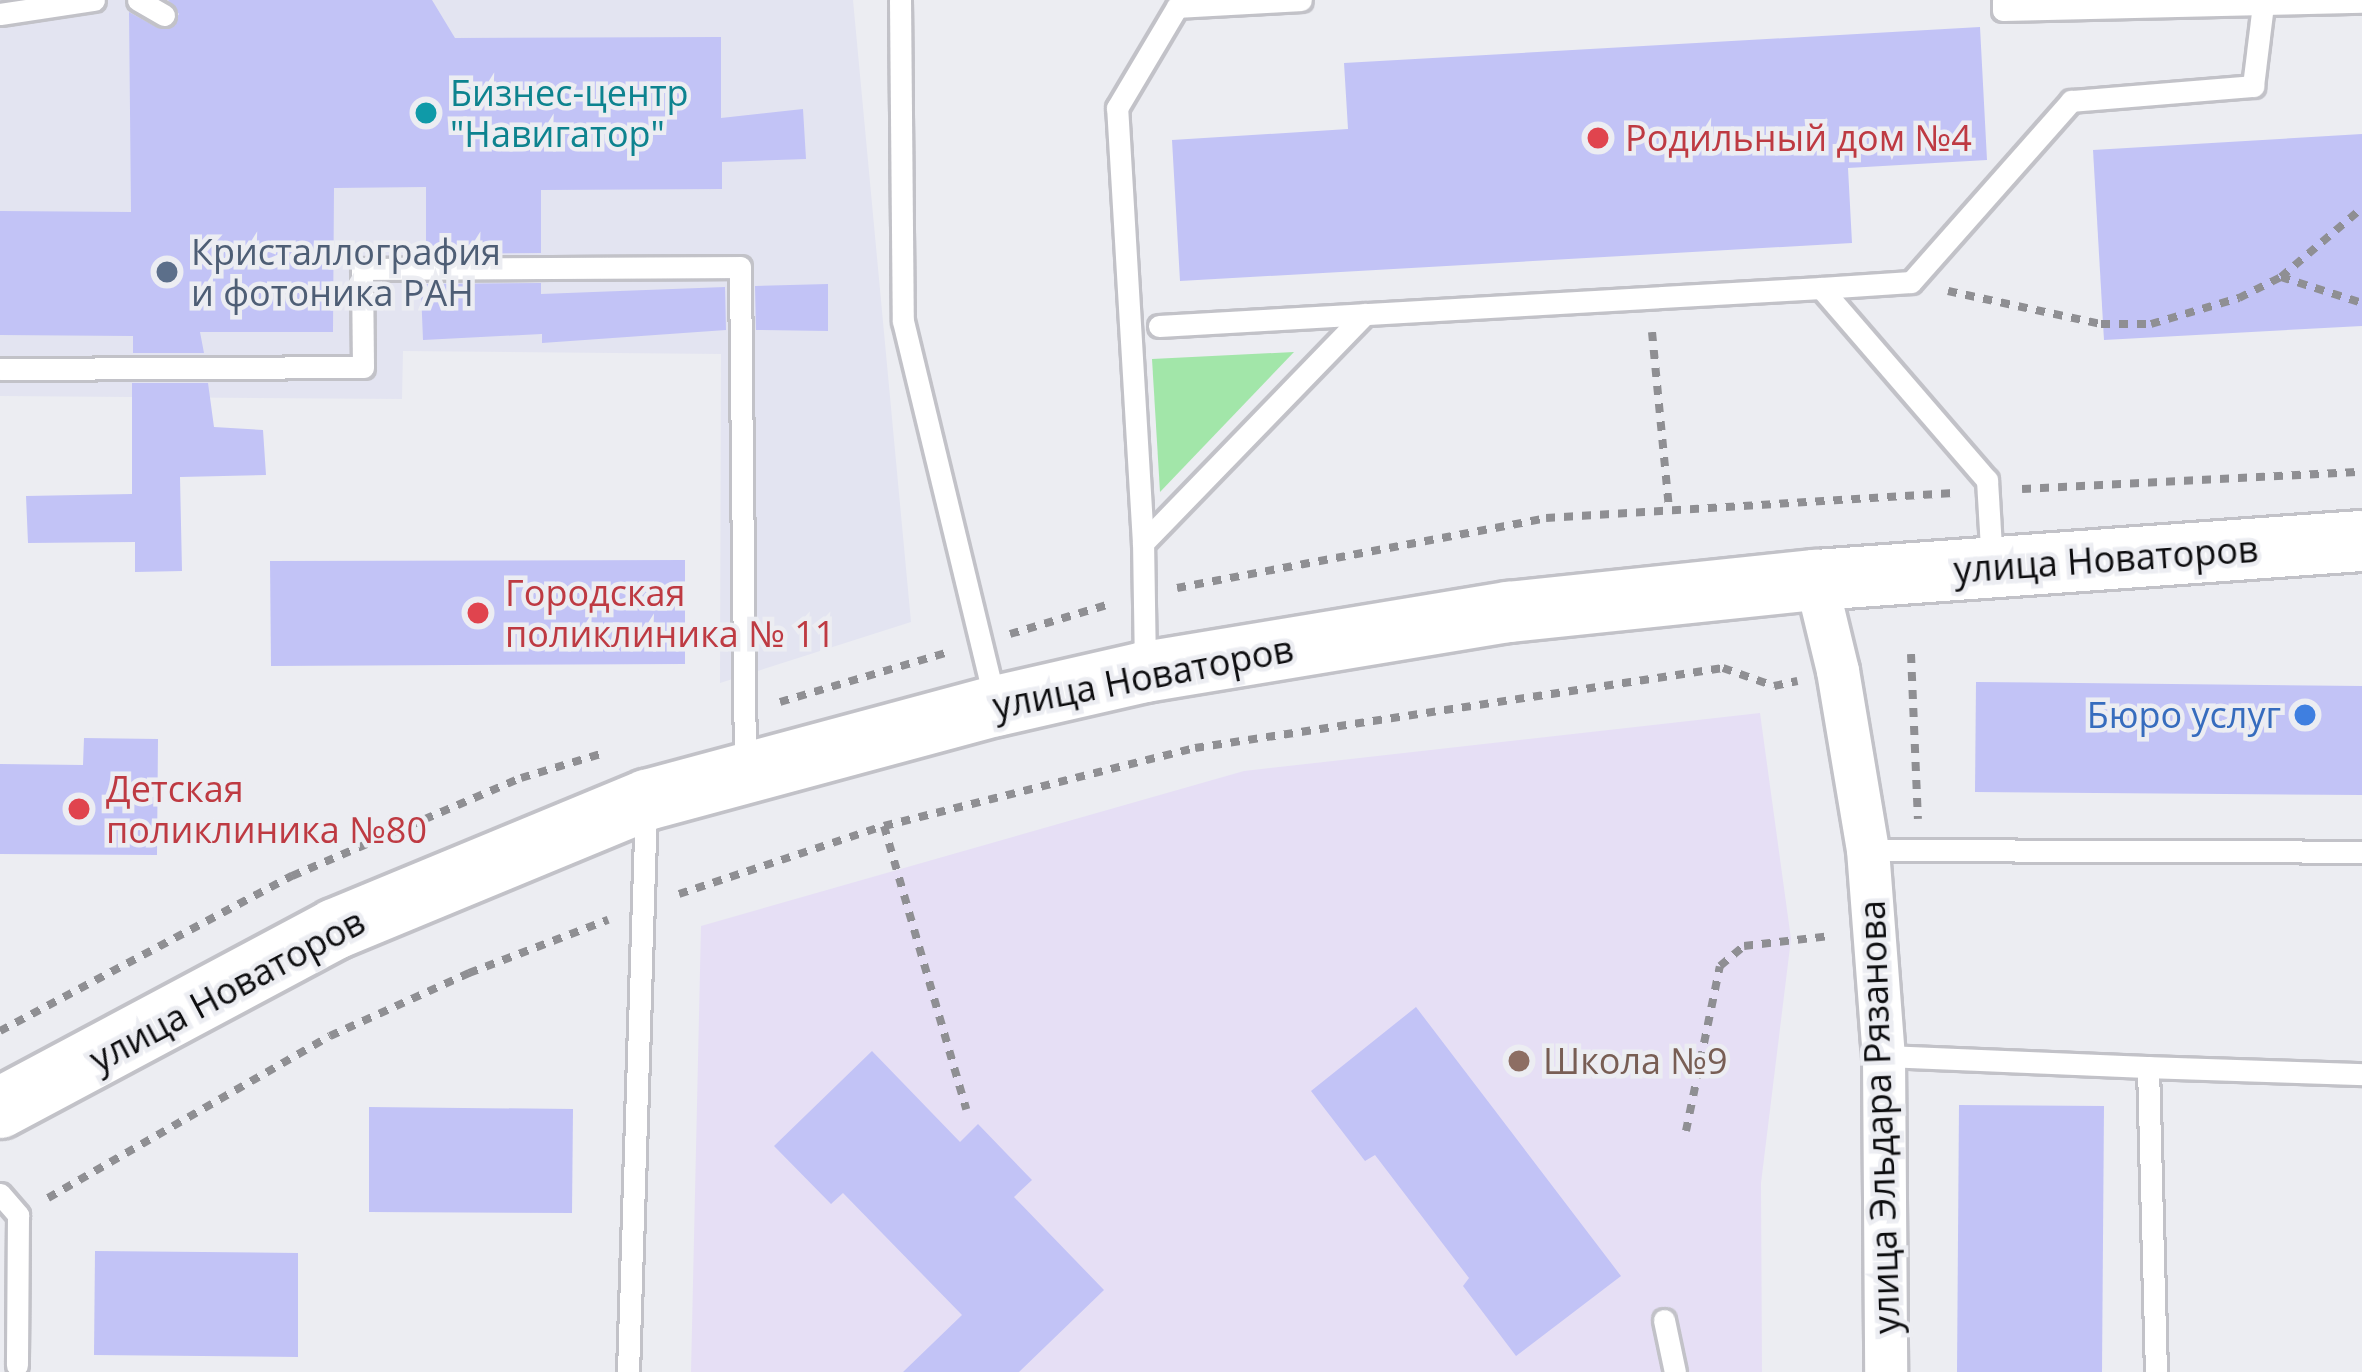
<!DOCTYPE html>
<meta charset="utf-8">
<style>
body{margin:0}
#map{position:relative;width:2362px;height:1372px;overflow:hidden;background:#ecedf2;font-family:"Open Sans",sans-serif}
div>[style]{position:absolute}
.built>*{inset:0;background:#e3e4f1}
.education>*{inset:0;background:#e6dff5}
.green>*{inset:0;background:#a2e6a9}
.building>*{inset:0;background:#c2c3f6}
.path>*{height:8px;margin-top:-4px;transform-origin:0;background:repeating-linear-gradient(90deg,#8f8f93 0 9px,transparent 0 18px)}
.roads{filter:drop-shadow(3px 0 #c2c2c8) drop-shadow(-3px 0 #c2c2c8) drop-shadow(0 3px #c2c2c8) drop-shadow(0 -3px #c2c2c8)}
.lane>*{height:21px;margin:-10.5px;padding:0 10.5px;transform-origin:10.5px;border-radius:10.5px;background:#fff}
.street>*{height:42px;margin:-21px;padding:0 21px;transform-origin:21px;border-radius:21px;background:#fff}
.secondary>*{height:60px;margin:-30px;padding:0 30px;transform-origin:30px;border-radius:30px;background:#fff}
.dots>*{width:33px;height:33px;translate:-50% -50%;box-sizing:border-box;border:6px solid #ecedf2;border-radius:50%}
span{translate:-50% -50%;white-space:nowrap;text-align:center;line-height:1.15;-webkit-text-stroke:9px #ecedf2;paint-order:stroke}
.culture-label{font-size:36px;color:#0d838f}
.left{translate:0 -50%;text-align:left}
.health-label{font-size:36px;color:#be3a42}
.service-label{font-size:36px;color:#4e5e75}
.street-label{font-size:36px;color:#0d0d0f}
.shop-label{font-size:36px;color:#366cbe}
.right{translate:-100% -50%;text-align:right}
.education-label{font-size:36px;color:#785e54}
</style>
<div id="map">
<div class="built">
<i style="clip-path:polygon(0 0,853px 0,911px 622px,720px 683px,721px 354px,403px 351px,402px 399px,0 396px)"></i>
</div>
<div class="education">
<i style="clip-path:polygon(1760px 713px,1791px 939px,1761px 1183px,1762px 1372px,691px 1372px,701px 926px,1244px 771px)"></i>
</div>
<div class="green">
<i style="clip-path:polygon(1294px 352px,1160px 492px,1152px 359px)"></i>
</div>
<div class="building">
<i style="clip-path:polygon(168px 0,432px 0,455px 38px,721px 37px,721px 118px,803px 109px,806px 159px,722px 162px,722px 189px,541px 190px,541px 253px,426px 254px,426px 187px,334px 188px,333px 332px,200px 332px,204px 353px,133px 353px,133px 336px,0 335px,0 211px,131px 212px,129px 12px,158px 28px,170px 28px,179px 14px)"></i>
<i style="clip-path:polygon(1980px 27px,1987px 160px,1848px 168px,1852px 243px,1180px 281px,1172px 140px,1348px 129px,1344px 63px)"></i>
<i style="clip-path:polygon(2362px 134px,2362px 326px,2104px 340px,2093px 150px)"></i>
<i style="clip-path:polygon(541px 283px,541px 294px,725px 287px,726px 330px,542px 343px,542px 334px,423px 340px,421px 291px,426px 284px)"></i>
<i style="clip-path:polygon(828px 284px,828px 331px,756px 330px,755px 286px)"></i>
<i style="clip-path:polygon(132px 383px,208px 383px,214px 427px,263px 430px,266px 475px,180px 477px,182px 571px,135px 572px,135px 542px,28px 543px,26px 496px,132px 494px)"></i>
<i style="clip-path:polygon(685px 560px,685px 664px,271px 666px,270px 561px)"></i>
<i style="clip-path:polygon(1976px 682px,2362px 686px,2362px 795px,1975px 792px)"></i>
<i style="clip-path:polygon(84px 738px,158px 739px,157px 855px,0 854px,0 764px,83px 765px)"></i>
<i style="clip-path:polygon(1416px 1007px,1621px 1276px,1516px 1356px,1463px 1286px,1469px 1278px,1375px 1155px,1365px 1161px,1311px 1091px)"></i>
<i style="clip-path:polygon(872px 1051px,960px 1142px,978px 1124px,1032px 1180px,1014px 1197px,1104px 1290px,1019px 1372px,903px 1372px,962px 1315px,843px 1193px,831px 1204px,774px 1146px)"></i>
<i style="clip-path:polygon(1959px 1105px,2104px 1106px,2102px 1372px,1957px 1372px)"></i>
<i style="clip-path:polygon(369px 1107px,573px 1109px,572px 1213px,369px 1212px)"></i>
<i style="clip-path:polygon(95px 1251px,298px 1253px,298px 1357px,94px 1355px)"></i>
</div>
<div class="path">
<i style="left:2281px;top:277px;width:106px;rotate:-40.4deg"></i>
<i style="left:1948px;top:291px;width:157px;rotate:12.2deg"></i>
<i style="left:2101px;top:324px;width:50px"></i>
<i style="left:2151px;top:324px;width:92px;rotate:-16.5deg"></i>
<i style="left:2239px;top:298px;width:47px;rotate:-26.6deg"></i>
<i style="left:2281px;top:277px;width:85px;rotate:17.8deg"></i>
<i style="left:1652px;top:332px;width:178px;rotate:84.5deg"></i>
<i style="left:2022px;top:489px;width:340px;rotate:-2.9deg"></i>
<i style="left:1177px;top:588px;width:376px;rotate:-10.7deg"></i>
<i style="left:1546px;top:518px;width:408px;rotate:-3.5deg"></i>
<i style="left:1010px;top:634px;width:104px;rotate:-16.7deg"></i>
<i style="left:1911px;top:654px;width:165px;rotate:87.6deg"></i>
<i style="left:780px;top:702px;width:176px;rotate:-16.5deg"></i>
<i style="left:884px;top:826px;width:295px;rotate:73.8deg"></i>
<i style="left:679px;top:894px;width:216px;rotate:-18.4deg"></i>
<i style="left:884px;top:826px;width:321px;rotate:-14.1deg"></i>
<i style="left:1195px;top:748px;width:534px;rotate:-8.62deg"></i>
<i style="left:1723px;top:668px;width:54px;rotate:19.4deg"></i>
<i style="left:1774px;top:686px;width:24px;rotate:-12deg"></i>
<i style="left:0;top:1031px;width:331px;rotate:-28deg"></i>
<i style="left:292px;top:876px;width:249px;rotate:-23.2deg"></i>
<i style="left:521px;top:778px;width:87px;rotate:-16.8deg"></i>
<i style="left:1686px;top:1131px;width:168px;rotate:-78.4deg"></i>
<i style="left:1720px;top:966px;width:31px;rotate:-40deg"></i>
<i style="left:1744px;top:946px;width:88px;rotate:-6.6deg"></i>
<i style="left:48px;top:1198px;width:325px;rotate:-29.9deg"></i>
<i style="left:330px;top:1036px;width:153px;rotate:-24.4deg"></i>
<i style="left:469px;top:973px;width:149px;rotate:-20.9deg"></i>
</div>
<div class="roads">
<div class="lane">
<i style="left:138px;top:0;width:30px;rotate:30deg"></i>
<i style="left:900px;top:0;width:321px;rotate:89.5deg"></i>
<i style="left:903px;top:321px;width:395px;rotate:76.4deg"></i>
<i style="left:2003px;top:0;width:10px;rotate:90deg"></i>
<i style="left:2003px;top:10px;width:359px;rotate:-1.3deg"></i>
<i style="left:0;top:14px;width:95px;rotate:-8.5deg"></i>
<i style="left:1821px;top:288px;width:90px;rotate:-3.8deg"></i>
<i style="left:1911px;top:282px;width:242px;rotate:-48.5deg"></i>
<i style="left:2071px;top:101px;width:183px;rotate:-4.7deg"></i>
<i style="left:2253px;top:86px;width:82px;rotate:-83deg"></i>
<i style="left:1159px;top:326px;width:663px;rotate:-3.29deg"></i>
<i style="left:1821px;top:288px;width:254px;rotate:49.2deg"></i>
<i style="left:1987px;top:480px;width:85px;rotate:86.6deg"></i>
<i style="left:0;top:369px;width:363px;rotate:-0.3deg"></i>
<i style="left:363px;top:367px;width:98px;rotate:-90.6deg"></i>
<i style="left:362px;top:269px;width:378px;rotate:-0.3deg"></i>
<i style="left:740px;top:267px;width:505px;rotate:89.43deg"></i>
<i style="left:1143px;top:543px;width:436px;rotate:-93.4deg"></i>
<i style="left:1117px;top:108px;width:117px;rotate:-59.3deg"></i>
<i style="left:1177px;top:7px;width:124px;rotate:-3.2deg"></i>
<i style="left:1145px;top:667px;width:124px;rotate:-90.9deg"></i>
<i style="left:1143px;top:543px;width:319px;rotate:-45.9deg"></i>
<i style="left:1868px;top:850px;width:494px;rotate:0.2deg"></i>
<i style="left:1884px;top:1056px;width:264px;rotate:2.4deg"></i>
<i style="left:2148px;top:1067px;width:305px;rotate:88.5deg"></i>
<i style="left:2148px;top:1067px;width:214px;rotate:1.9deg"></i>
<i style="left:0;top:1194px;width:28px;rotate:49deg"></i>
<i style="left:18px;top:1215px;width:150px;rotate:90.4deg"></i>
<i style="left:1664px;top:1320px;width:53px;rotate:78.1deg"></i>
<i style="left:628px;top:1372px;width:565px;rotate:-88.18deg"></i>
</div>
<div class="street">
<i style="left:1816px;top:580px;width:94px;rotate:76.4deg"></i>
<i style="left:1838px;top:671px;width:181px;rotate:80.5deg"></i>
<i style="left:1868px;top:850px;width:207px;rotate:85.6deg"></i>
<i style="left:1884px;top:1056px;width:316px;rotate:89.6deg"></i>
</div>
<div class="secondary">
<i style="left:0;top:1108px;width:380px;rotate:-28.1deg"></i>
<i style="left:335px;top:929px;width:338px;rotate:-22.5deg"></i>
<i style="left:647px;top:800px;width:361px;rotate:-15.1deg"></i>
<i style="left:996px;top:706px;width:153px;rotate:-12.9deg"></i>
<i style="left:1145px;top:672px;width:369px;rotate:-9.4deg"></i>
<i style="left:1509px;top:612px;width:309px;rotate:-6deg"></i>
<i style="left:1816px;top:580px;width:547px;rotate:-4.09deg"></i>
</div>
</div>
<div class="dots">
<i style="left:426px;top:113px;background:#0f9aa8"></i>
<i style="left:1598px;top:138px;background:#e0444e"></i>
<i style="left:167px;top:272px;background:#5c6f8a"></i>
<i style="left:478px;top:613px;background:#e0444e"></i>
<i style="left:2305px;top:715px;background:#3f7fe0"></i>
<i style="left:79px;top:809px;background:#e0444e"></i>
<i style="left:1519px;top:1061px;background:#8d6e63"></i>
</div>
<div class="culture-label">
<span class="left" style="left:450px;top:113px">Бизнеc-центр<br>"Навигатор"</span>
</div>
<div class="health-label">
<span class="left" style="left:1625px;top:138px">Родильный дом №4</span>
<span class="left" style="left:505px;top:613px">Городская<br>поликлиника № 11</span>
<span class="left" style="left:106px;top:809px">Детская<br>поликлиника №80</span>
</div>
<div class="service-label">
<span class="left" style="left:191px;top:272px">Кристаллография<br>и фотоника РАН</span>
</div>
<div class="street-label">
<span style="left:2106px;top:559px;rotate:-4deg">улица Новаторов</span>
<span style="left:1143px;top:677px;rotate:-11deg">улица Новаторов</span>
<span style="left:227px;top:990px;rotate:-28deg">улица Новаторов</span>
<span style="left:1879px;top:1117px;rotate:-92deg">улица Эльдара Рязанова</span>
</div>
<div class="shop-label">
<span class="right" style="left:2281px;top:715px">Бюро услуг</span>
</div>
<div class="education-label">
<span class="left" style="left:1543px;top:1061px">Школа №9</span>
</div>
</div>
